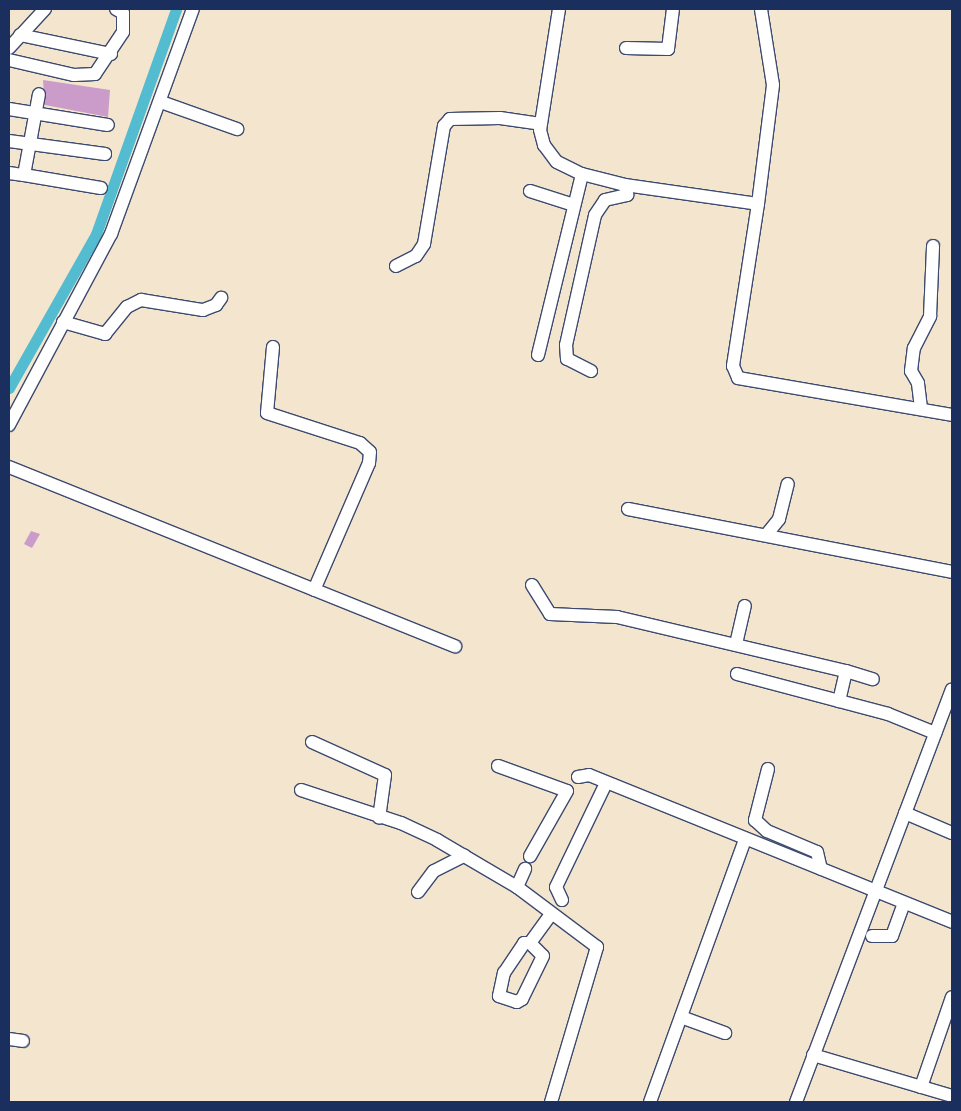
<!DOCTYPE html>
<style>
body{margin:0}
#map{position:relative;width:961px;height:1111px;overflow:hidden;background:#f4e5cf;font-family:"EB Garamond",serif}
div>[style]{position:absolute}
.canal>*{height:11px;margin:-5.5px;padding:0 5.5px;transform-origin:5.5px;border-radius:5.5px;background:#53bcd0}
.building>*{inset:0;background:#cb9cca}
.roads{filter:drop-shadow(1px 0 #3c4a6f) drop-shadow(-1px 0 #3c4a6f) drop-shadow(0 1px #3c4a6f) drop-shadow(0 -1px #3c4a6f)}
.minor>*{height:12px;margin:-6px;padding:0 6px;transform-origin:6px;border-radius:6px;background:#fff}
span{translate:-50% -50%;white-space:nowrap;text-align:center;line-height:1.15;-webkit-text-stroke:4.5px #f6f6f2;paint-order:stroke}
.frame{position:absolute;inset:0;border:10px solid #1b2f5e;pointer-events:none}
</style>
<div id="map">
<div class="canal">
<i style="left:9px;top:388px;width:177px;rotate:-60.5deg"></i>
<i style="left:96px;top:234px;width:239px;rotate:-70.4deg"></i>
</div>
<div class="building">
<i style="clip-path:polygon(43px 80px,110px 90px,108px 117px,45px 105px)"></i>
<i style="clip-path:polygon(31px 531px,40px 534px,32px 548px,24px 544px)"></i>
</div>
<div class="roads">
<div class="minor">
<i style="left:559px;top:9px;width:122px;rotate:98.9deg"></i>
<i style="left:540px;top:130px;width:16px;rotate:75deg"></i>
<i style="left:544px;top:145px;width:21px;rotate:53deg"></i>
<i style="left:557px;top:162px;width:28px;rotate:26deg"></i>
<i style="left:582px;top:174px;width:44px;rotate:14.3deg"></i>
<i style="left:625px;top:185px;width:134px;rotate:8.1deg"></i>
<i style="left:758px;top:204px;width:164px;rotate:98.8deg"></i>
<i style="left:733px;top:366px;width:13px;rotate:67deg"></i>
<i style="left:738px;top:378px;width:217px;rotate:9.8deg"></i>
<i style="left:20px;top:35px;width:93px;rotate:11.8deg"></i>
<i style="left:9px;top:48px;width:53px;rotate:-47.3deg"></i>
<i style="left:626px;top:48px;width:42px;rotate:1.4deg"></i>
<i style="left:668px;top:49px;width:40px;rotate:-82.9deg"></i>
<i style="left:9px;top:60px;width:67px;rotate:13deg"></i>
<i style="left:74px;top:75px;width:21px;rotate:-3deg"></i>
<i style="left:95px;top:74px;width:50px;rotate:-56.3deg"></i>
<i style="left:123px;top:32px;width:19px;rotate:-90deg"></i>
<i style="left:123px;top:13px;width:8px;rotate:-150deg"></i>
<i style="left:161px;top:102px;width:81px;rotate:19.6deg"></i>
<i style="left:9px;top:109px;width:100px;rotate:9.2deg"></i>
<i style="left:9px;top:141px;width:97px;rotate:7.7deg"></i>
<i style="left:9px;top:173px;width:15px;rotate:8deg"></i>
<i style="left:24px;top:175px;width:82px;rotate:-79.5deg"></i>
<i style="left:24px;top:175px;width:78px;rotate:9.6deg"></i>
<i style="left:530px;top:191px;width:46px;rotate:17.7deg"></i>
<i style="left:758px;top:204px;width:120px;rotate:-82.8deg"></i>
<i style="left:773px;top:85px;width:77px;rotate:-99deg"></i>
<i style="left:396px;top:266px;width:22px;rotate:-27deg"></i>
<i style="left:416px;top:256px;width:14px;rotate:-56deg"></i>
<i style="left:424px;top:244px;width:120px;rotate:-80.4deg"></i>
<i style="left:444px;top:126px;width:9px;rotate:-49deg"></i>
<i style="left:450px;top:119px;width:50px;rotate:-1.1deg"></i>
<i style="left:500px;top:118px;width:41px;rotate:8.3deg"></i>
<i style="left:63px;top:322px;width:44px;rotate:15.9deg"></i>
<i style="left:105px;top:334px;width:35px;rotate:-51deg"></i>
<i style="left:127px;top:307px;width:16px;rotate:-27deg"></i>
<i style="left:141px;top:300px;width:63px;rotate:9.2deg"></i>
<i style="left:203px;top:310px;width:14px;rotate:-21deg"></i>
<i style="left:216px;top:305px;width:9px;rotate:-54deg"></i>
<i style="left:273px;top:347px;width:66px;rotate:95.2deg"></i>
<i style="left:267px;top:413px;width:98px;rotate:17.9deg"></i>
<i style="left:360px;top:443px;width:13px;rotate:42deg"></i>
<i style="left:370px;top:452px;width:11px;rotate:95deg"></i>
<i style="left:369px;top:463px;width:138px;rotate:113.4deg"></i>
<i style="left:538px;top:355px;width:186px;rotate:-76.3deg"></i>
<i style="left:591px;top:371px;width:27px;rotate:-153deg"></i>
<i style="left:567px;top:359px;width:14px;rotate:-94deg"></i>
<i style="left:566px;top:345px;width:133px;rotate:-77.4deg"></i>
<i style="left:595px;top:215px;width:18px;rotate:-56deg"></i>
<i style="left:605px;top:200px;width:23px;rotate:-13deg"></i>
<i style="left:627px;top:195px;width:10px;rotate:-101deg"></i>
<i style="left:921px;top:408px;width:25px;rotate:-97deg"></i>
<i style="left:918px;top:383px;width:14px;rotate:-120deg"></i>
<i style="left:911px;top:371px;width:23px;rotate:-83deg"></i>
<i style="left:914px;top:348px;width:36px;rotate:-63deg"></i>
<i style="left:930px;top:316px;width:70px;rotate:-87.5deg"></i>
<i style="left:9px;top:425px;width:217px;rotate:-61.9deg"></i>
<i style="left:111px;top:234px;width:239px;rotate:-70deg"></i>
<i style="left:9px;top:467px;width:481px;rotate:21.9deg"></i>
<i style="left:628px;top:509px;width:330px;rotate:11deg"></i>
<i style="left:767px;top:534px;width:19px;rotate:-51deg"></i>
<i style="left:779px;top:519px;width:36px;rotate:-76deg"></i>
<i style="left:532px;top:585px;width:34px;rotate:58deg"></i>
<i style="left:550px;top:614px;width:67px;rotate:2.6deg"></i>
<i style="left:617px;top:617px;width:235px;rotate:13.3deg"></i>
<i style="left:846px;top:671px;width:31px;rotate:103deg"></i>
<i style="left:736px;top:644px;width:39px;rotate:-77deg"></i>
<i style="left:846px;top:671px;width:28px;rotate:17deg"></i>
<i style="left:737px;top:674px;width:156px;rotate:14.8deg"></i>
<i style="left:888px;top:714px;width:51px;rotate:22deg"></i>
<i style="left:312px;top:742px;width:80px;rotate:24.3deg"></i>
<i style="left:385px;top:775px;width:43px;rotate:97.9deg"></i>
<i style="left:498px;top:766px;width:73px;rotate:19.9deg"></i>
<i style="left:567px;top:791px;width:75px;rotate:119.6deg"></i>
<i style="left:768px;top:769px;width:53px;rotate:104.3deg"></i>
<i style="left:755px;top:820px;width:16px;rotate:43deg"></i>
<i style="left:767px;top:831px;width:54px;rotate:22.8deg"></i>
<i style="left:817px;top:852px;width:17px;rotate:77deg"></i>
<i style="left:578px;top:777px;width:11px;rotate:-10deg"></i>
<i style="left:589px;top:775px;width:392px;rotate:22deg"></i>
<i style="left:301px;top:790px;width:105px;rotate:18.3deg"></i>
<i style="left:401px;top:823px;width:40px;rotate:25deg"></i>
<i style="left:437px;top:840px;width:93px;rotate:30.4deg"></i>
<i style="left:517px;top:887px;width:100px;rotate:36.9deg"></i>
<i style="left:597px;top:947px;width:162px;rotate:106.5deg"></i>
<i style="left:905px;top:813px;width:51px;rotate:23.1deg"></i>
<i style="left:517px;top:887px;width:20px;rotate:-66deg"></i>
<i style="left:418px;top:892px;width:26px;rotate:-53deg"></i>
<i style="left:434px;top:871px;width:34px;rotate:-27deg"></i>
<i style="left:562px;top:900px;width:14px;rotate:-115deg"></i>
<i style="left:556px;top:887px;width:115px;rotate:-64.3deg"></i>
<i style="left:872px;top:936px;width:20px"></i>
<i style="left:892px;top:936px;width:35px;rotate:-70deg"></i>
<i style="left:530px;top:943px;width:18px;rotate:45deg"></i>
<i style="left:543px;top:956px;width:48px;rotate:116deg"></i>
<i style="left:522px;top:999px;width:6px;rotate:149deg"></i>
<i style="left:517px;top:1002px;width:19px;rotate:-162deg"></i>
<i style="left:499px;top:996px;width:24px;rotate:-78deg"></i>
<i style="left:504px;top:973px;width:36px;rotate:-56deg"></i>
<i style="left:524px;top:943px;width:6px"></i>
<i style="left:530px;top:943px;width:36px;rotate:-54deg"></i>
<i style="left:681px;top:1017px;width:47px;rotate:20deg"></i>
<i style="left:9px;top:1039px;width:14px;rotate:8deg"></i>
<i style="left:813px;top:1055px;width:145px;rotate:16.4deg"></i>
<i style="left:921px;top:1087px;width:95px;rotate:-71deg"></i>
<i style="left:650px;top:1102px;width:280px;rotate:-70.1deg"></i>
<i style="left:796px;top:1102px;width:441px;rotate:-69.3deg"></i>
</div>
</div>
<div class="frame"></div>
</div>
